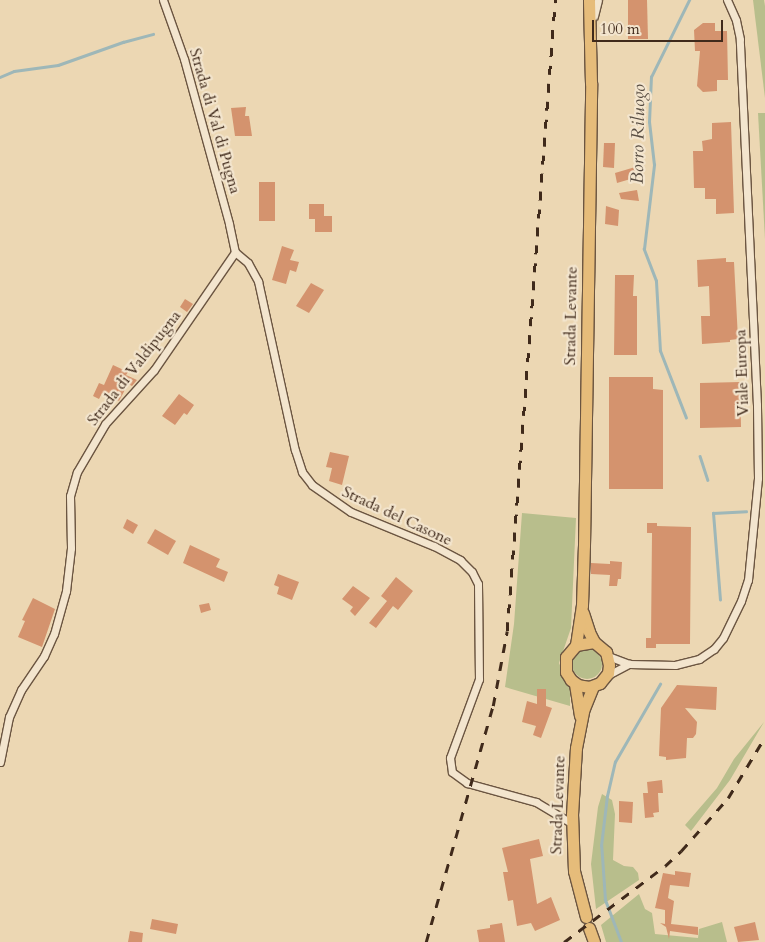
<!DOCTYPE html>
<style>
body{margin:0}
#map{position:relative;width:765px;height:942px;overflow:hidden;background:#ecd7b3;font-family:Cardo,serif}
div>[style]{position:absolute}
.green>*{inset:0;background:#b8be8c}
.round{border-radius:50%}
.stream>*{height:2.5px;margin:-1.25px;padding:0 1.25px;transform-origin:1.25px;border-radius:1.25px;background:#9eb7b8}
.building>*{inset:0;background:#d4936e}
.roads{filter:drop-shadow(1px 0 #6b5541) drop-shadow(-1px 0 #6b5541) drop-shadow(0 1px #6b5541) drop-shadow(0 -1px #6b5541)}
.minor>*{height:7px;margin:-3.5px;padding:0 3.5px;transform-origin:3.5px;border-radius:3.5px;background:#f3e5ce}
.primary>*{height:11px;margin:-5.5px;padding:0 5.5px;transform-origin:5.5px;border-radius:5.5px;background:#e6bc7a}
.rail>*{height:2.5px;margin-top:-1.25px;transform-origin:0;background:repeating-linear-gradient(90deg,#402a1b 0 9px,transparent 0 18px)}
span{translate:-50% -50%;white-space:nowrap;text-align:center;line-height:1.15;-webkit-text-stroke:4.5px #f3e5ce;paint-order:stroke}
.street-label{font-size:16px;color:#402a1b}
.water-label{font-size:18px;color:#584d42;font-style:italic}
.scale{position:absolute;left:592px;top:20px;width:131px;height:22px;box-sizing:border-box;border:2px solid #402a1b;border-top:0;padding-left:6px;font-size:15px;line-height:18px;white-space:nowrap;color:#402a1b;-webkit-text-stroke:4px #f3e5ce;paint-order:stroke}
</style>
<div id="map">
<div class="green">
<i style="clip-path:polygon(753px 0,764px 0,765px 6px,765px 98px)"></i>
<i style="clip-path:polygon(758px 113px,765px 113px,765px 239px)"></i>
<i style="clip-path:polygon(522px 513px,576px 518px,571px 628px,559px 663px,570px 688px,570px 706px,505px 687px,514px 624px)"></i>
<i class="round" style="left:572px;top:649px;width:30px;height:30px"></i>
<i style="clip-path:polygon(764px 722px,730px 780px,691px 831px,685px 825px,717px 788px,734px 759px)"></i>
<i style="clip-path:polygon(602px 794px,612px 800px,615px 814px,613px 860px,624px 866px,633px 867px,638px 873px,639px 880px,596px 909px,591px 864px,598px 807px)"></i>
<i style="clip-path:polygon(639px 894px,645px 909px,652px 913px,655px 934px,698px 938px,699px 929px,722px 922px,727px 942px,606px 942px,601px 925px)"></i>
</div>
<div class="stream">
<i style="left:0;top:77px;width:15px;rotate:-23deg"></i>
<i style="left:14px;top:71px;width:44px;rotate:-7.8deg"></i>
<i style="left:58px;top:65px;width:69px;rotate:-19.5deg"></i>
<i style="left:123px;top:42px;width:31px;rotate:-15deg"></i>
<i style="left:686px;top:418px;width:72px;rotate:-111.2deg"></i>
<i style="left:660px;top:351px;width:70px;rotate:-93.3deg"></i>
<i style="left:656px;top:281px;width:34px;rotate:-111deg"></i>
<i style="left:644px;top:249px;width:85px;rotate:-83.2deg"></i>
<i style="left:654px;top:165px;width:43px;rotate:-96.6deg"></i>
<i style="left:649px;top:122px;width:45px;rotate:-87.5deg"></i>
<i style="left:651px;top:77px;width:86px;rotate:-63.7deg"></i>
<i style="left:700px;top:456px;width:25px;rotate:72deg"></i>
<i style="left:720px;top:600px;width:87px;rotate:-94.6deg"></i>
<i style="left:713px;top:513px;width:33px;rotate:-3deg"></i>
<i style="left:621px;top:942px;width:45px;rotate:-110.9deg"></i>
<i style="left:605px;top:900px;width:15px;rotate:-94deg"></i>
<i style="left:604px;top:885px;width:39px;rotate:-94deg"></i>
<i style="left:601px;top:846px;width:50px;rotate:-83.2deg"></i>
<i style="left:607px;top:796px;width:35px;rotate:-77deg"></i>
<i style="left:615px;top:762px;width:90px;rotate:-60deg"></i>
</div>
<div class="building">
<i style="clip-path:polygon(628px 0,647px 0,648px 39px,628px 39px)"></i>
<i style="clip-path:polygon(703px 23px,715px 23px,715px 31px,727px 31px,728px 80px,717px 80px,717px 91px,703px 92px,697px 86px,700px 51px,695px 51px,694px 30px)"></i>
<i style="clip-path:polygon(246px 107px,245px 116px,249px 116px,252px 136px,235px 136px,231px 108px)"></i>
<i style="clip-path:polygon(731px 122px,734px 213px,716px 214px,716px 199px,705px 199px,705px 188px,694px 188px,693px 151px,703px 151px,702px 141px,712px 139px,712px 123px)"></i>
<i style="clip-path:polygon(604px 143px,615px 143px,614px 168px,603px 167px)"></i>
<i style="clip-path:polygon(642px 165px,644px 175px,617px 183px,615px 173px)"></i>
<i style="clip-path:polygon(259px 182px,275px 182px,275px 221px,259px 221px)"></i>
<i style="clip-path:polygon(637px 190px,639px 201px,621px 199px,619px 193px)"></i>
<i style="clip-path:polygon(309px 204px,324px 204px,324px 216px,332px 216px,332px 232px,315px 232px,315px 219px,309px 219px)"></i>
<i style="clip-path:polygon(606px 206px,619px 210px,618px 226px,605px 224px)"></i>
<i style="clip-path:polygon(282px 246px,294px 250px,290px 260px,299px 262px,296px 272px,290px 270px,286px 284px,272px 280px)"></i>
<i style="clip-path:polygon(726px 258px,726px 262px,734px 262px,738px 339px,730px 340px,730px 342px,702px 344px,701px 316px,710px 316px,709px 286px,698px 287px,697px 260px)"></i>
<i style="clip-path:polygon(615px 275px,634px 275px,633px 296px,637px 296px,637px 355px,614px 355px)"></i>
<i style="clip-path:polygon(311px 283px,324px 290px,309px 313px,296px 306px)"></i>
<i style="clip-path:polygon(185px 299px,193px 304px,187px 312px,180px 307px)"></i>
<i style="clip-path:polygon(113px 365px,128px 372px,126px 375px,137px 380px,132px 386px,128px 384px,119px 401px,102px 393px,99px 399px,93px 396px,99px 383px,104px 385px)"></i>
<i style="clip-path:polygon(609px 377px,653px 377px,653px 389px,663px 390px,663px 489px,609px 489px)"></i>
<i style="clip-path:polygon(740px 382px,741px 427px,700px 428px,700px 383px)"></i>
<i style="clip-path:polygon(179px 394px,194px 405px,187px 415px,184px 413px,175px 425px,162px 416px)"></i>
<i style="clip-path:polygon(330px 452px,349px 456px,342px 485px,329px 481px,332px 468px,326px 467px)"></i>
<i style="clip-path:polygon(127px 519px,138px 525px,133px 534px,123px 528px)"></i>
<i style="clip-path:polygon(647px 523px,657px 523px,657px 526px,691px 527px,690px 644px,656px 644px,656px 648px,646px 648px,646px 638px,651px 638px,652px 533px,647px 533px)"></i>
<i style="clip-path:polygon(155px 529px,176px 541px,168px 555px,147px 543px)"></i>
<i style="clip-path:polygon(190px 545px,220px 559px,216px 567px,228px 572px,224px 582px,183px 563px)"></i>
<i style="clip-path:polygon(610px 561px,622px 562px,621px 579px,618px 579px,617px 586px,609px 586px,610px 575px,591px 574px,591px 563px,610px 564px)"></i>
<i style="clip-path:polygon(278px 574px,299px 582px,292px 600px,277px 594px,279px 587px,274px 585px)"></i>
<i style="clip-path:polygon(396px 577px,413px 591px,398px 610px,393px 606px,376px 628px,369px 623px,387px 601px,381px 596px)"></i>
<i style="clip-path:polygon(353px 586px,370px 598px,355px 616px,350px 611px,353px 607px,342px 599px)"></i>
<i style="clip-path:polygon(33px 598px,55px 609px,42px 647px,18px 637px,25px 621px,22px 620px)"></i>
<i style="clip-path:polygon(209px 603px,211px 610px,201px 613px,199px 605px)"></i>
<i style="clip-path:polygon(677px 685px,717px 687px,716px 710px,685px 708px,697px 722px,696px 734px,693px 738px,687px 738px,686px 758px,666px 760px,666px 757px,659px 756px,661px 708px)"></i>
<i style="clip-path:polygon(537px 689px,546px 689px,546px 706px,552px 708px,541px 738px,533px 735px,536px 726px,522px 722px,527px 701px,537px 704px)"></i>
<i style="clip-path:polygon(662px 780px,663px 793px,658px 793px,659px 812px,653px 813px,654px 817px,645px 818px,643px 793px,648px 793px,647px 782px)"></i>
<i style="clip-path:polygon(619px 801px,633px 802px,632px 823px,619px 822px)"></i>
<i style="clip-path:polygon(539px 839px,543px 856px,530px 859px,537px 904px,551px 897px,560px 920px,535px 931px,531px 923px,517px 926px,513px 900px,508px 901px,503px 872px,508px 872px,502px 848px)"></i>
<i style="clip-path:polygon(675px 871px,691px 873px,689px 887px,670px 885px,668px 898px,674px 901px,671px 924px,698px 927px,698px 935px,670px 931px,669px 939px,666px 927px,660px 923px,665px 924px,665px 910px,655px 908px,663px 873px,675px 875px)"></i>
<i style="clip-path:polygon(152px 919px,178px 924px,176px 934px,150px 929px)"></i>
<i style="clip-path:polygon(755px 922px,759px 940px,738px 942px,734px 927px)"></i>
<i style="clip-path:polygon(502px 923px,505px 942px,479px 942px,477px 930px,490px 928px,490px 925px)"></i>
<i style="clip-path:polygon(130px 931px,143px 933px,142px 942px,128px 942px)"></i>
</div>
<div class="roads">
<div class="minor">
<i style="left:163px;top:0;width:63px;rotate:70.4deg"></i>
<i style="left:184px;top:59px;width:171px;rotate:74.7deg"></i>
<i style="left:229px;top:224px;width:29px;rotate:78deg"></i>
<i style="left:594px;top:16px;width:16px;rotate:-76deg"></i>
<i style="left:235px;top:252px;width:17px;rotate:40deg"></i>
<i style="left:248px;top:263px;width:21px;rotate:61deg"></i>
<i style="left:258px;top:281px;width:173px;rotate:77.7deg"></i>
<i style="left:295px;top:450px;width:23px;rotate:72deg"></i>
<i style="left:302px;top:472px;width:16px;rotate:52deg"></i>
<i style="left:312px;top:485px;width:47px;rotate:34.7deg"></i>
<i style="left:351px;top:512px;width:90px;rotate:22.3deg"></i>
<i style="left:434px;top:546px;width:30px;rotate:28deg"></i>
<i style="left:460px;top:560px;width:17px;rotate:45deg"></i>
<i style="left:472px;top:572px;width:13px;rotate:63deg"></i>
<i style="left:478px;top:584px;width:95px;rotate:89.4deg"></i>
<i style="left:479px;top:679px;width:84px;rotate:110.2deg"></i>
<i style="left:450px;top:758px;width:14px;rotate:82deg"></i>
<i style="left:452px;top:772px;width:19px;rotate:36deg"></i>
<i style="left:467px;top:783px;width:72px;rotate:15.4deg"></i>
<i style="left:536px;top:802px;width:41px;rotate:31deg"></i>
<i style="left:608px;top:656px;width:22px;rotate:21deg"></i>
<i style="left:629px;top:664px;width:46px;rotate:1.2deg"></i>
<i style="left:675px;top:665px;width:25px;rotate:-14deg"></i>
<i style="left:699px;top:659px;width:18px;rotate:-34deg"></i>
<i style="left:714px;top:649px;width:14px;rotate:-51deg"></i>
<i style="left:723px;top:638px;width:41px;rotate:-64.1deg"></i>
<i style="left:741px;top:601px;width:22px;rotate:-72deg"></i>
<i style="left:748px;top:580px;width:102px;rotate:-84.4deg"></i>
<i style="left:758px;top:478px;width:73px;rotate:-90.8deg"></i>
<i style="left:757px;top:405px;width:366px;rotate:-92.7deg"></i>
<i style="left:740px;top:39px;width:19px;rotate:-102deg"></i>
<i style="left:736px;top:20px;width:22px;rotate:-114deg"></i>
<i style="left:608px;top:675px;width:24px;rotate:-28deg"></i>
<i style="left:0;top:762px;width:46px;rotate:-78.7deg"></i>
<i style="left:9px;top:717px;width:30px;rotate:-66deg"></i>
<i style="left:21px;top:690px;width:41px;rotate:-55.9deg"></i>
<i style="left:44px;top:656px;width:24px;rotate:-66deg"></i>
<i style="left:54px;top:634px;width:45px;rotate:-74.4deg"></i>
<i style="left:66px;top:591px;width:43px;rotate:-83.4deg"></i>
<i style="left:71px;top:548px;width:52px;rotate:-91.1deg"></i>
<i style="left:70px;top:496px;width:25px;rotate:-74deg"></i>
<i style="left:77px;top:472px;width:56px;rotate:-59.7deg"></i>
<i style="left:105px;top:424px;width:73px;rotate:-47.8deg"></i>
<i style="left:154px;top:370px;width:143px;rotate:-55.5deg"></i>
</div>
<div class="primary">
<i style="left:583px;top:613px;width:20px;rotate:72deg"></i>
<i style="left:589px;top:632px;width:11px;rotate:63deg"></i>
<i style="left:594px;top:642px;width:16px;rotate:40deg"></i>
<i style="left:606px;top:652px;width:13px;rotate:77deg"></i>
<i style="left:609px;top:665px;width:8px;rotate:97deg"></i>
<i style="left:608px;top:673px;width:13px;rotate:129deg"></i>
<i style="left:600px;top:683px;width:12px;rotate:160deg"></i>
<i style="left:589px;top:687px;width:11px;rotate:-170deg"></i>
<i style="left:578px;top:685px;width:9px;rotate:-144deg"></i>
<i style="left:571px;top:680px;width:9px;rotate:-122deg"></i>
<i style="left:566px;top:672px;width:15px;rotate:-90deg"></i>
<i style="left:566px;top:657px;width:16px;rotate:-50deg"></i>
<i style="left:576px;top:645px;width:18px;rotate:-9deg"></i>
<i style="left:576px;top:645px;width:40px;rotate:-81.5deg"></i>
<i style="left:582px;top:605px;width:60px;rotate:-88.1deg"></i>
<i style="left:584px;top:545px;width:462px;rotate:-89.1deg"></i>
<i style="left:591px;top:83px;width:83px;rotate:-91.4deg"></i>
<i style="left:575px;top:684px;width:32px;rotate:81deg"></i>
<i style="left:586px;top:917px;width:48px;rotate:-104.6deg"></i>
<i style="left:574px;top:871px;width:56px;rotate:-92deg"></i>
<i style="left:572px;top:815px;width:67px;rotate:-86.6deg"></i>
<i style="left:576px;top:748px;width:38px;rotate:-79deg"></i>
<i style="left:583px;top:711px;width:27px;rotate:-68deg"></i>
<i style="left:589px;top:928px;width:15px;rotate:70deg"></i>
</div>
</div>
<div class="rail">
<i style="left:426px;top:942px;width:245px;rotate:-74.2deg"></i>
<i style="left:493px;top:706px;width:76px;rotate:-79.4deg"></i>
<i style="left:507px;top:631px;width:633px;rotate:-85.65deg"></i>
<i style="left:564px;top:942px;width:126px;rotate:-37deg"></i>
<i style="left:665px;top:866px;width:22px;rotate:-43deg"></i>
<i style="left:681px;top:851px;width:71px;rotate:-48.4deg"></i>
<i style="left:728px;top:798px;width:71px;rotate:-58.8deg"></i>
</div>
<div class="street-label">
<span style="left:215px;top:121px;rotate:74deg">Strada di Val di Pugna</span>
<span style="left:571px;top:316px;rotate:-89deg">Strada Levante</span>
<span style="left:134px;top:368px;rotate:-52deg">Strada di Valdipugna</span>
<span style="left:742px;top:373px;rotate:-92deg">Viale Europa</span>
<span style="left:397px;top:516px;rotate:25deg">Strada del Casone</span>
<span style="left:558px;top:805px;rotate:-88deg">Strada Levante</span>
</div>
<div class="water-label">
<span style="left:639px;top:134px;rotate:-89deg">Borro Riluogo</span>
</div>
<div class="scale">100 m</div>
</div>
